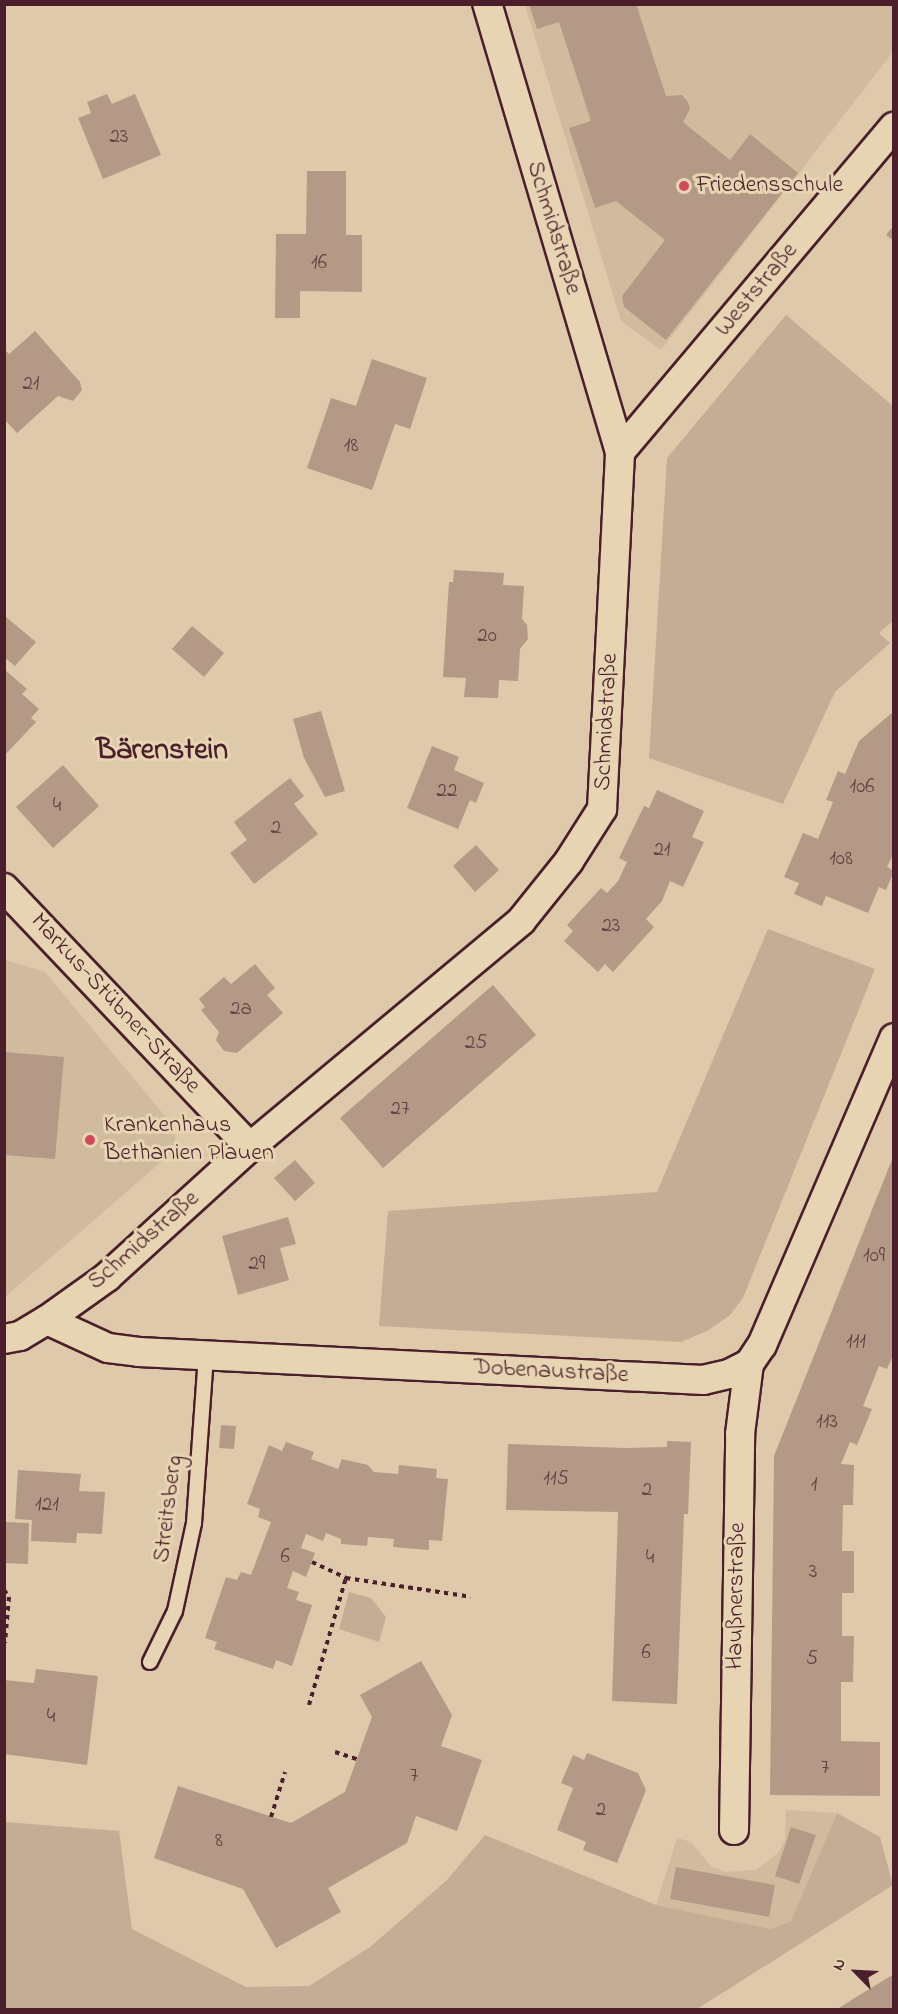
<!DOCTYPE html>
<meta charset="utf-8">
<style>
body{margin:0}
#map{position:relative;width:898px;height:2014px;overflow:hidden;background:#dec9aa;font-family:"Indie Flower",sans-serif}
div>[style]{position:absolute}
.built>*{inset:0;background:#d1bb9f}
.green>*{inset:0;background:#c5ad95}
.building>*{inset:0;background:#b49a86}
.path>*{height:4px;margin-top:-2px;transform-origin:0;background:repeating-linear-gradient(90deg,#4a1f2b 0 4.5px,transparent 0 9px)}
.roads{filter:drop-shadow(2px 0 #4a1f2b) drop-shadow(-2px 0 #4a1f2b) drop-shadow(0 2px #4a1f2b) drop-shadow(0 -2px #4a1f2b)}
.service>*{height:14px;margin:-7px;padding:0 7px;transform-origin:7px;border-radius:7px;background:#e7d4b2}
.minor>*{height:28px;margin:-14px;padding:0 14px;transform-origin:14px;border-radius:14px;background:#e7d4b2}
.dots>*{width:16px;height:16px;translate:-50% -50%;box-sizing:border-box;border:3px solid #e7d4b2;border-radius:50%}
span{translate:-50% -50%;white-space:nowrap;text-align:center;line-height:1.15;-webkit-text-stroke:6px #e7d4b2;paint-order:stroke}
.number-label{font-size:21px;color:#643e42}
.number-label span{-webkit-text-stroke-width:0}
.poi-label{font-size:24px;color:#4a1f2b}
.left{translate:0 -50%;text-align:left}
.street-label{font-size:24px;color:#4a1f2b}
.district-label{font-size:30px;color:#4a1f2b;font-weight:700}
.frame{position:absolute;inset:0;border:6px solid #4a1f2b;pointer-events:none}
.north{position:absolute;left:826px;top:1942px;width:60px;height:60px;-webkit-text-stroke:4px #e7d4b2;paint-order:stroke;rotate:294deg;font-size:16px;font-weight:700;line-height:24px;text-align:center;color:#4a1f2b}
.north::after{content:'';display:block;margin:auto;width:21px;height:27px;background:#4a1f2b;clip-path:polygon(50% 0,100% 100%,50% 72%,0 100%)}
</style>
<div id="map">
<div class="built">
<i style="clip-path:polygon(525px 5px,893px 5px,893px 52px,661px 350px,621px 321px)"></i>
<i style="clip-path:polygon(5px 960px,45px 972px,176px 1129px,174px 1151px,5px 1297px)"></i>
<i style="clip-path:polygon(786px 1810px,837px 1813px,791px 1921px,771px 1929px,656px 1905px,677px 1838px,691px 1842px,711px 1866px,725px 1872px,756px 1870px,779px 1852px,785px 1839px)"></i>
</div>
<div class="green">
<i style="clip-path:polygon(786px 315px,893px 406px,894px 620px,879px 633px,890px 643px,835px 692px,783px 804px,649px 758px,667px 458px)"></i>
<i style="clip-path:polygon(768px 929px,875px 969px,743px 1298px,730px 1315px,709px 1330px,681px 1342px,379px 1326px,388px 1211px,657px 1192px)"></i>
<i style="clip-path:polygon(349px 1592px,371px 1598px,386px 1617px,379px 1642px,339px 1629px)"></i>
<i style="clip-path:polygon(837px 1813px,880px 1837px,893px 1885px,697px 2009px,5px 2009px,5px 1822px,119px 1831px,132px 1929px,246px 1987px,309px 1986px,370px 1947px,446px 1881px,485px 1835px,656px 1905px,771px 1929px,791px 1921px)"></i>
</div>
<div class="building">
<i style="clip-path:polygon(529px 4px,636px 4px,666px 96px,682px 95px,688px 102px,690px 109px,683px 122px,730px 160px,750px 134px,798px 173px,666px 340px,624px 307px,622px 296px,665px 240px,616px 201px,595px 208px,569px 128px,591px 121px,559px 22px,537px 29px)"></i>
<i style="clip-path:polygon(107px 94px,112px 104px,135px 94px,161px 155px,103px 179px,78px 118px,91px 113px,87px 102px)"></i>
<i style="clip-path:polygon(307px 171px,346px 171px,346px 235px,362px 235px,362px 292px,300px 291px,300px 318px,275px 318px,276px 234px,306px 234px)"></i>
<i style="clip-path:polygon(894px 225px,894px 241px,886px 235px)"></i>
<i style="clip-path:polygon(35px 331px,80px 382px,82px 390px,73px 401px,58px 396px,17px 433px,4px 419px,4px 349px,9px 354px)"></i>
<i style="clip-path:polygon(372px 359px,427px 378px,410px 429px,395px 424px,372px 490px,307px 468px,331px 398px,356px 406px)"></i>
<i style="clip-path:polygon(454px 570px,504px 573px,503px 585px,524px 586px,522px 619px,527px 625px,528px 639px,520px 649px,518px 681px,499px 680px,498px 698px,464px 697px,466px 678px,443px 677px,449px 582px,453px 582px)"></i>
<i style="clip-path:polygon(6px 617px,36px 642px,15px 666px,4px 657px)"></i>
<i style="clip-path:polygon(192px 626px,224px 653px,204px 677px,172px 649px)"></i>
<i style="clip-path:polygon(4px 669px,27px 689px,22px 694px,39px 709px,31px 718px,36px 722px,4px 756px)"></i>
<i style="clip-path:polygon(321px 711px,345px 791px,325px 797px,304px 758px,293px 719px)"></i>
<i style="clip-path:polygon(894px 711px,894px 852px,887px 867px,894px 871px,886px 890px,879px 887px,868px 913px,826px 896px,822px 906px,794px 894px,799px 883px,784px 877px,803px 833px,818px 839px,833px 802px,826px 800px,838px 771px,845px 774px,859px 741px)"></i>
<i style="clip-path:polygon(432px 746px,459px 757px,454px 770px,484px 783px,476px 803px,470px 800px,458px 829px,407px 808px)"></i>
<i style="clip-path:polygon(63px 765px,99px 806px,53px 848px,16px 807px)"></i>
<i style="clip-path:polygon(290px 778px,304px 796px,294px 804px,318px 834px,254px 884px,230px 853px,247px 840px,234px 822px)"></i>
<i style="clip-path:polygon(657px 790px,704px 811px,692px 837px,704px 842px,683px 887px,670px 881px,662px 901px,646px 919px,654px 927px,613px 972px,605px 964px,598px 972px,564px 941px,573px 931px,567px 925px,601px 888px,607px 893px,618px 881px,627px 862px,619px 858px,644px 806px,649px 808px)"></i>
<i style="clip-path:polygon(476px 845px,499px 870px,475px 892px,453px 866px)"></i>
<i style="clip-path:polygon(255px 964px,275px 988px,267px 995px,283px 1013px,237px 1053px,224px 1051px,216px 1040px,219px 1032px,201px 1010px,205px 1007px,199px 999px,224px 977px,231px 984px)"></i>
<i style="clip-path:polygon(493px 985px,536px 1035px,383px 1168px,340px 1118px)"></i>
<i style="clip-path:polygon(4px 1052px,64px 1057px,55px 1159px,4px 1155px)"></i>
<i style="clip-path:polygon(893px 1157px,894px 1353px,887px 1369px,879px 1366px,863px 1406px,872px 1409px,857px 1445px,850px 1442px,841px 1464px,854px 1465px,853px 1505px,843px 1505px,842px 1551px,854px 1551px,854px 1593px,842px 1593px,842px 1636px,854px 1636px,853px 1682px,841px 1682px,841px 1741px,880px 1742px,880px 1796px,770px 1795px,774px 1456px)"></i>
<i style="clip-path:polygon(295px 1160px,315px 1183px,295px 1201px,274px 1178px)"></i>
<i style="clip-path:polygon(288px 1217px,296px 1244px,280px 1248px,289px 1280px,238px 1295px,222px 1236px)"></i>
<i style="clip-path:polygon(221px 1425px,236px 1426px,234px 1449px,219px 1448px)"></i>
<i style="clip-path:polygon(667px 1441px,691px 1442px,688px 1514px,684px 1514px,677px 1704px,612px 1701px,618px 1512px,506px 1510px,508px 1444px,625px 1448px,667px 1447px)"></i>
<i style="clip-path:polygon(286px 1442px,314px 1452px,311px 1459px,338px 1469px,342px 1459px,368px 1465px,374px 1472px,398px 1474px,399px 1465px,437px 1469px,436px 1478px,448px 1479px,442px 1541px,429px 1540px,429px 1550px,393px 1547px,394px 1539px,368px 1537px,367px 1546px,341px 1544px,341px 1539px,326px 1533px,323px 1541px,306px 1534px,301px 1548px,315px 1553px,306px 1577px,293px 1571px,287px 1588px,299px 1592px,296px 1600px,312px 1605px,292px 1666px,276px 1660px,273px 1669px,214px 1649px,217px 1642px,205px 1638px,226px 1577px,237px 1580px,241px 1572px,251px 1575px,271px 1522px,258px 1517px,260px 1509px,247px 1504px,269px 1445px,282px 1451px)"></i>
<i style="clip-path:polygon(18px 1470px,81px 1474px,79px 1491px,105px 1492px,102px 1534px,77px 1533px,76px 1543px,31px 1541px,32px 1520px,15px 1519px)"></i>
<i style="clip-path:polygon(4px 1522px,29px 1523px,28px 1564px,4px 1563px)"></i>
<i style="clip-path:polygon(421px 1661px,452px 1715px,441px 1746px,482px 1760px,457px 1831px,416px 1816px,407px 1843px,328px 1888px,341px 1912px,276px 1948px,243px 1889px,154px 1858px,178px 1786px,291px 1823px,345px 1792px,372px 1717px,360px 1695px)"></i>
<i style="clip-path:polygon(36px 1669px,98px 1676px,87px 1765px,4px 1754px,4px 1680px,34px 1683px)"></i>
<i style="clip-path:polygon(587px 1753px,638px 1773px,646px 1790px,617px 1863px,583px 1850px,586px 1842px,557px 1830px,573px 1788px,561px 1783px,573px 1755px,584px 1760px)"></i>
<i style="clip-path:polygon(791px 1827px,816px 1835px,799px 1884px,775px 1876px)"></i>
<i style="clip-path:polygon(676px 1867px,775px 1885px,769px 1917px,670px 1899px)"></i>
<i style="clip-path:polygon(894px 1974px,894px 2010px,836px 2010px,853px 1999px)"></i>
</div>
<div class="path">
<i style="left:312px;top:1562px;width:38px;rotate:25deg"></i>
<i style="left:346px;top:1578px;width:126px;rotate:8.6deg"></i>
<i style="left:4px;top:1590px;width:9px;rotate:54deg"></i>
<i style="left:9px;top:1597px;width:46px;rotate:95deg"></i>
<i style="left:309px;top:1705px;width:132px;rotate:-73.8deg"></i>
<i style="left:335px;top:1752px;width:23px;rotate:18deg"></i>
<i style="left:271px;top:1817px;width:47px;rotate:-72.7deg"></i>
</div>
<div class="roads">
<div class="service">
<i style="left:150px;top:1662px;width:57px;rotate:-63.9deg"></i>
<i style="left:175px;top:1611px;width:90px;rotate:-77.8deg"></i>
<i style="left:194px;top:1523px;width:168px;rotate:-85.9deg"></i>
</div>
<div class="minor">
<i style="left:620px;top:452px;width:425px;rotate:-49.9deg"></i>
<i style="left:4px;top:888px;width:357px;rotate:46.5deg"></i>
<i style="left:47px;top:1320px;width:67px;rotate:24.7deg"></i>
<i style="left:108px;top:1348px;width:31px;rotate:7deg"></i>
<i style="left:139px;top:1352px;width:565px;rotate:2.84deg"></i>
<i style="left:703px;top:1380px;width:27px;rotate:-13deg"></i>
<i style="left:729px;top:1374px;width:22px;rotate:-27deg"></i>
<i style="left:749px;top:1364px;width:23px;rotate:-56deg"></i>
<i style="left:762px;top:1345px;width:334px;rotate:-66.7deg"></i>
<i style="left:4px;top:1339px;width:16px;rotate:-11deg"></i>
<i style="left:20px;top:1336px;width:31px;rotate:-31deg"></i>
<i style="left:47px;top:1320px;width:74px;rotate:-35.6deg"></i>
<i style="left:107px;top:1277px;width:193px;rotate:-42.3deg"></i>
<i style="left:250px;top:1147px;width:353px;rotate:-39.8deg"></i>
<i style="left:521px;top:921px;width:77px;rotate:-51.3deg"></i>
<i style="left:569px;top:861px;width:62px;rotate:-57.6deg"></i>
<i style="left:602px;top:809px;width:357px;rotate:-87.1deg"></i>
<i style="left:620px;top:452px;width:467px;rotate:-106.5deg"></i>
<i style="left:734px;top:1830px;width:396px;rotate:-89.1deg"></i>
<i style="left:740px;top:1434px;width:71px;rotate:-82.7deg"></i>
</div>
</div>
<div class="dots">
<i style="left:684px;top:186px;background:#d1495b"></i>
<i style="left:90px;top:1140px;background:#d1495b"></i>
</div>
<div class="number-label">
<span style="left:119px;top:137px">23</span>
<span style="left:319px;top:263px">16</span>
<span style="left:31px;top:384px">21</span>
<span style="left:351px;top:446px">18</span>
<span style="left:487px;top:636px">20</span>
<span style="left:862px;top:787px">106</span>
<span style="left:447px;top:791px">22</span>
<span style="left:57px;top:806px">4</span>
<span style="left:276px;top:828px">2</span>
<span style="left:662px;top:850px">21</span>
<span style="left:841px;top:859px">108</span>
<span style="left:611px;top:926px">23</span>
<span style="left:241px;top:1009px">2a</span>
<span style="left:476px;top:1043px">25</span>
<span style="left:400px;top:1109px">27</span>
<span style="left:874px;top:1256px">109</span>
<span style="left:257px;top:1264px">29</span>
<span style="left:856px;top:1342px">111</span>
<span style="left:827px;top:1422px">113</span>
<span style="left:556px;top:1479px">115</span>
<span style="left:814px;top:1485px">1</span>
<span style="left:647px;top:1490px">2</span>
<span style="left:47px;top:1505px">121</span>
<span style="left:285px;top:1557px">6</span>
<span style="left:650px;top:1558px">4</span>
<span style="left:813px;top:1572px">3</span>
<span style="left:646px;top:1653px">6</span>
<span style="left:812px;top:1659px">5</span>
<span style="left:51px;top:1717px">4</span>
<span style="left:825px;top:1768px">7</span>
<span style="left:414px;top:1776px">7</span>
<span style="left:601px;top:1810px">2</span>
<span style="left:219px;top:1841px">8</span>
</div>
<div class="poi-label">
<span class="left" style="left:696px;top:186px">Friedensschule</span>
<span class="left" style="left:104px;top:1140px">Krankenhaus<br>Bethanien Plauen</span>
</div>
<div class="street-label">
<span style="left:553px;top:228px;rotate:73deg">Schmidstraße</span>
<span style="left:757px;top:290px;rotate:-50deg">Weststraße</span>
<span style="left:607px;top:722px;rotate:-87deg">Schmidstraße</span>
<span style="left:115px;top:1004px;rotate:47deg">Markus-Stübner-Straße</span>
<span style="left:144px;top:1241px;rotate:-41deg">Schmidstraße</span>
<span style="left:551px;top:1372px;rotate:3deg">Dobenaustraße</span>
<span style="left:169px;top:1509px;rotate:-83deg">Streitsberg</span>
<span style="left:737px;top:1596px;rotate:-89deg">Haußnerstraße</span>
</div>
<div class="district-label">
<span style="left:162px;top:751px">Bärenstein</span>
</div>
<div class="frame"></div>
<div class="north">N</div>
</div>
